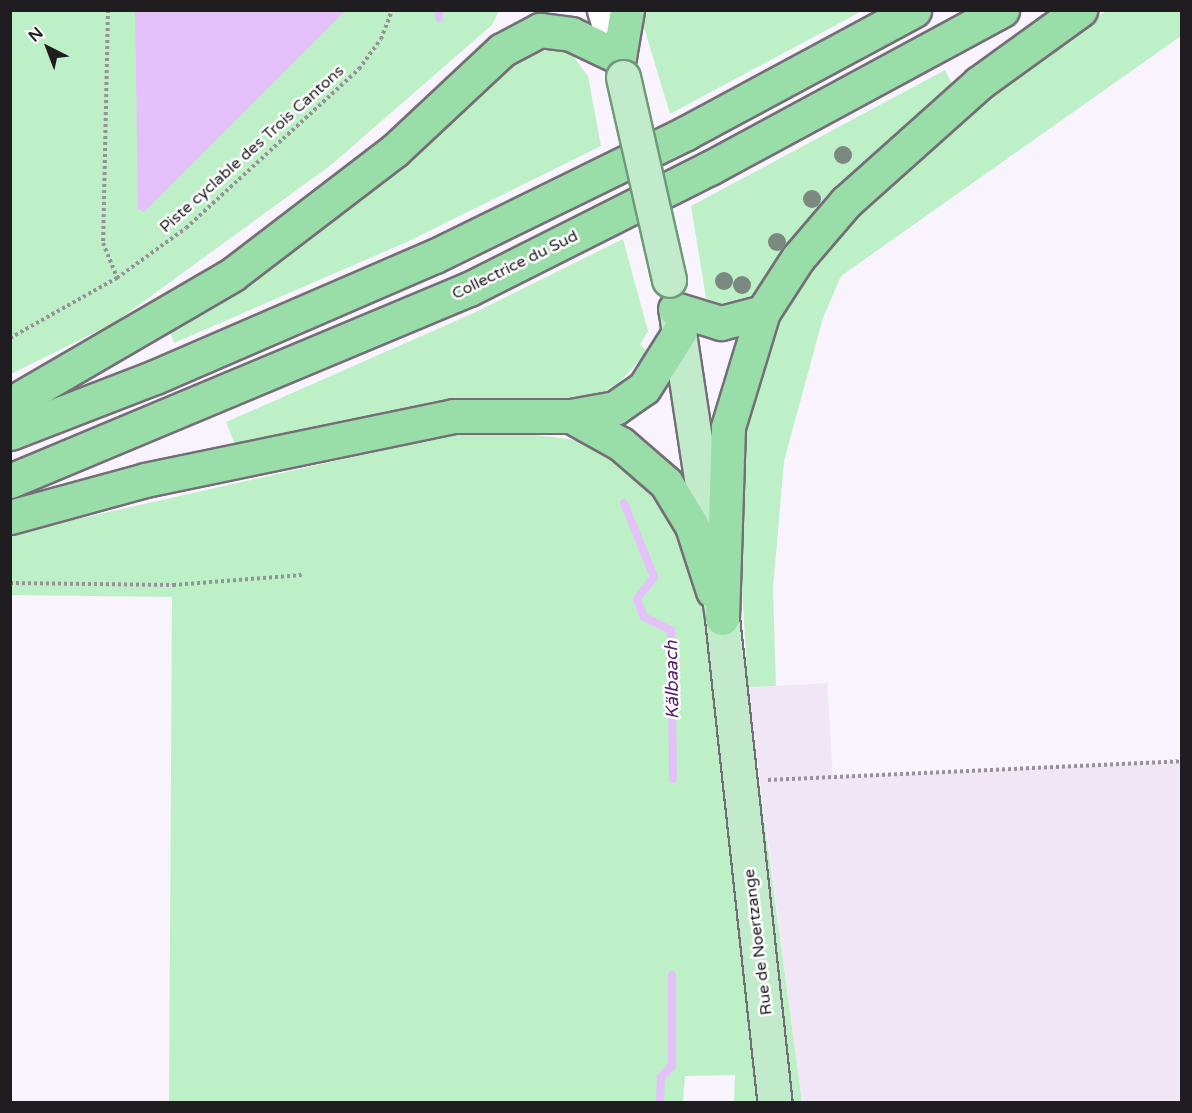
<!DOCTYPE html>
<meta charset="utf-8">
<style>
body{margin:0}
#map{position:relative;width:1192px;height:1113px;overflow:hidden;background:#f9f3fd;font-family:"Varela Round",sans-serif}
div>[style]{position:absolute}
.built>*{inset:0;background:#f0e6f6}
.green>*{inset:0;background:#bef0c8}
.water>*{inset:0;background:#e5c1f9}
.stream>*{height:8px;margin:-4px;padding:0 4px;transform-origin:4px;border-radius:4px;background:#e5c1f9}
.path>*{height:4px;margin-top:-2px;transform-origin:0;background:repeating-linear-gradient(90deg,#979299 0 3px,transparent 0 6px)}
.roads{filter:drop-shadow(2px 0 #746f77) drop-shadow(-2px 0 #746f77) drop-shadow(0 2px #746f77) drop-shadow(0 -2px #746f77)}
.secondary>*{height:33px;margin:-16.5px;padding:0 16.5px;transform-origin:16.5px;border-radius:16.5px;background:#fff}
.primary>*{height:33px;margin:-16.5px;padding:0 16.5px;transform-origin:16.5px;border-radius:16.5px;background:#c2ebcb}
.highway>*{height:33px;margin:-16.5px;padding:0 16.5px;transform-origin:16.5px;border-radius:16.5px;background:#99dda8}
.bridges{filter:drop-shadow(2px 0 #6f9a79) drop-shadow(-2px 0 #6f9a79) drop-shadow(0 2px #6f9a79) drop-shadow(0 -2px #6f9a79)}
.primary-bridge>*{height:33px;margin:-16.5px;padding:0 16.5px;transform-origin:16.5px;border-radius:16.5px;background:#c2ebcb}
.trees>*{width:18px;height:18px;margin:-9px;border-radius:50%;background:#7b8981}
span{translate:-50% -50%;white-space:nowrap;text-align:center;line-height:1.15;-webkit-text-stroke:5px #fff;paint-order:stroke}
.street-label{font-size:16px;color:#201d21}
.water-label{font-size:18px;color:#541c6c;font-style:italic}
.frame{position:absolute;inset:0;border:12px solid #201d21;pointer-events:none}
.north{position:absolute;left:18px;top:18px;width:60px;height:60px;-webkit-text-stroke:4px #fff;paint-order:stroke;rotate:318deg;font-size:16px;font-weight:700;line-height:24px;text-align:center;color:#201d21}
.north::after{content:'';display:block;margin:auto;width:21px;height:27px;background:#201d21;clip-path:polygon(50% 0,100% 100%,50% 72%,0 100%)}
</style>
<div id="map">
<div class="built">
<i style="clip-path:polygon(827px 683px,833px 777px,1181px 761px,1181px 1102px,802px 1102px,748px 688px)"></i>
</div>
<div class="green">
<i style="clip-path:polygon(10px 11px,499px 11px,492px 25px,331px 165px,114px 323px,11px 374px)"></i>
<i style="clip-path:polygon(646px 11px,646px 10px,862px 11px,670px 114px,643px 24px)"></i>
<i style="clip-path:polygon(1106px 11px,1181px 11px,1181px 36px,841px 276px,823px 318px,784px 461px,773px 589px,776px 686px,748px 687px,737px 505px,740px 446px,768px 337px,796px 287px,865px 202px,948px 127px)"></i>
<i style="clip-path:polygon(558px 48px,571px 53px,588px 76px,601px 146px,409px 241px,174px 343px,170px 330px,513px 57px)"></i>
<i style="clip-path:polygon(945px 70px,954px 88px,749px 300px,723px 308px,706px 298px,691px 206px)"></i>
<i style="clip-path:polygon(623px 239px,648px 331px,640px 345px,648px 351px,618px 384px,594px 397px,236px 447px,226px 422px,476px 312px)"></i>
<i style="clip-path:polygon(477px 429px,570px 439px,596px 448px,655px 498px,680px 541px,704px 615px,730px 778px,759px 780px,802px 1102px,734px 1102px,735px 1075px,685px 1076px,683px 1102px,169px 1102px,172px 597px,11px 595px,11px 534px)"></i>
</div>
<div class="water">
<i style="clip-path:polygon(135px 11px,135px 10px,345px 11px,144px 212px,138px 209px)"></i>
</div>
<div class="stream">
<i style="left:439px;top:10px;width:8px;rotate:90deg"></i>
<i style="left:624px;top:503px;width:80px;rotate:67.9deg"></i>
<i style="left:654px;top:577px;width:28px;rotate:128deg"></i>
<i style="left:637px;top:599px;width:19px;rotate:69deg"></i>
<i style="left:644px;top:617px;width:30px;rotate:26deg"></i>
<i style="left:671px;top:630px;width:149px;rotate:89.2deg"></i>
<i style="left:660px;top:1102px;width:25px;rotate:-88deg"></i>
<i style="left:661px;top:1077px;width:16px;rotate:-45deg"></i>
<i style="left:672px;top:1066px;width:91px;rotate:-90deg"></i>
</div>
<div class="path">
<i style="left:108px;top:10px;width:233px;rotate:91.2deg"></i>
<i style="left:103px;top:243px;width:38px;rotate:68deg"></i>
<i style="left:10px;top:338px;width:123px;rotate:-29.3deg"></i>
<i style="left:117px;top:278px;width:85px;rotate:-35.9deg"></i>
<i style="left:186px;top:228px;width:235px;rotate:-42.6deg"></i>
<i style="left:359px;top:69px;width:37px;rotate:-54deg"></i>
<i style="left:381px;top:39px;width:31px;rotate:-69deg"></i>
<i style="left:10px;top:583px;width:163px;rotate:0.7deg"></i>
<i style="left:173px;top:585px;width:129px;rotate:-4.4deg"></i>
<i style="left:768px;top:780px;width:414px;rotate:-2.6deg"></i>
</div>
<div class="roads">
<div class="secondary">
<i style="left:604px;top:10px;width:49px;rotate:72.3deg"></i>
</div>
<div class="primary">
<i style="left:676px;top:313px;width:308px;rotate:81.4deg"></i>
<i style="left:722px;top:618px;width:487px;rotate:83.8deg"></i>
</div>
<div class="highway">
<i style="left:675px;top:309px;width:48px;rotate:16.9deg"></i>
<i style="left:721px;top:323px;width:43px;rotate:-14.7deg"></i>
<i style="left:10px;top:404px;width:258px;rotate:-30.2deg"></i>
<i style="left:233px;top:274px;width:203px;rotate:-37.4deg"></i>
<i style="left:394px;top:151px;width:148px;rotate:-43.1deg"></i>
<i style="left:502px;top:50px;width:43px;rotate:-27.8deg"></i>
<i style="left:540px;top:30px;width:31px;rotate:7deg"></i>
<i style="left:571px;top:34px;width:53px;rotate:25.6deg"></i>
<i style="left:619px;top:57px;width:48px;rotate:-80.3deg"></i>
<i style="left:571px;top:416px;width:57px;rotate:29.2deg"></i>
<i style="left:621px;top:444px;width:60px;rotate:40.9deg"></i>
<i style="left:666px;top:483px;width:50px;rotate:58.8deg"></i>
<i style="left:692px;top:526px;width:68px;rotate:72.1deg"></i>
<i style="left:10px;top:433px;width:155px;rotate:-21.1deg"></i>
<i style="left:155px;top:377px;width:305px;rotate:-23.4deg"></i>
<i style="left:435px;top:256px;width:280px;rotate:-26.1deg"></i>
<i style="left:686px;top:133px;width:259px;rotate:-28.3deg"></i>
<i style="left:10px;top:481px;width:498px;rotate:-22.7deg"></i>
<i style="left:469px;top:289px;width:270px;rotate:-26.7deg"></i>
<i style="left:710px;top:168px;width:332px;rotate:-28.4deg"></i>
<i style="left:10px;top:517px;width:140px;rotate:-15.3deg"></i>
<i style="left:145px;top:480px;width:316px;rotate:-11.7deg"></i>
<i style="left:454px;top:416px;width:117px"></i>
<i style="left:571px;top:416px;width:45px;rotate:-10.3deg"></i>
<i style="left:615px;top:408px;width:35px;rotate:-35deg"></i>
<i style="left:644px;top:388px;width:67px;rotate:-57.7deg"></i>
<i style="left:722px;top:618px;width:191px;rotate:-88.2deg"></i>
<i style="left:728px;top:427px;width:120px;rotate:-73.1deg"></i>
<i style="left:763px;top:312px;width:64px;rotate:-57.1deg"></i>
<i style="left:798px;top:258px;width:74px;rotate:-49.4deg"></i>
<i style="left:846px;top:202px;width:178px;rotate:-41.8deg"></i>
<i style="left:979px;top:83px;width:125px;rotate:-35.9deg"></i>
</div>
</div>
<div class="bridges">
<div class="primary-bridge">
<i style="left:623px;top:77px;width:208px;rotate:77.2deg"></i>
</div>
</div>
<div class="trees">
<i style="left:843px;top:155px"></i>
<i style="left:812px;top:199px"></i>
<i style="left:777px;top:242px"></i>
<i style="left:724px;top:281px"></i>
<i style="left:742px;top:285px"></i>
</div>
<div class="street-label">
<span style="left:252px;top:149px;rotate:-42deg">Piste cyclable des Trois Cantons</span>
<span style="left:515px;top:265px;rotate:-26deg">Collectrice du Sud</span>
<span style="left:758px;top:942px;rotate:-97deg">Rue de Noertzange</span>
</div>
<div class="water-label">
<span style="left:672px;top:680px;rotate:-91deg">Kälbaach</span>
</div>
<div class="frame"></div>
<div class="north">N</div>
</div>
